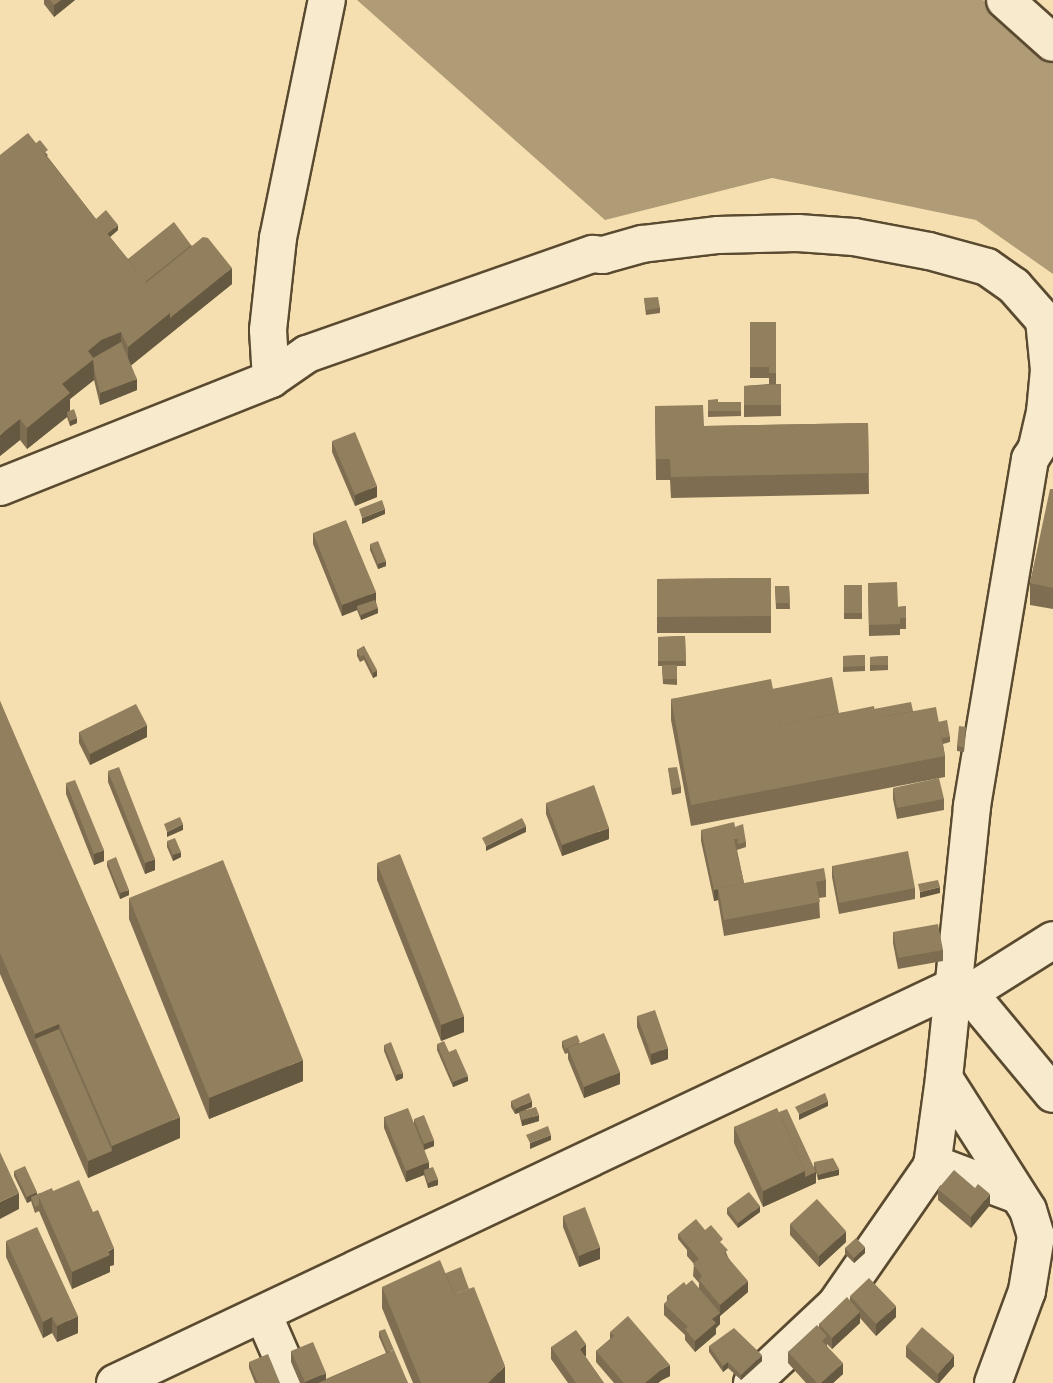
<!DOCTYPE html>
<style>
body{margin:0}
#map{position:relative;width:1053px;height:1383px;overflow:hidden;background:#f5dfb0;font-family:"IM FELL English",serif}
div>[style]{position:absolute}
.water>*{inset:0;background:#af9b76}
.roads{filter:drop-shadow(2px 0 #5a4a30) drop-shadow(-2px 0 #5a4a30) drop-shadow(0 2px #5a4a30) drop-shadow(0 -2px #5a4a30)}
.minor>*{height:36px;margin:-18px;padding:0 18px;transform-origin:18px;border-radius:18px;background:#f8eacc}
.wall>*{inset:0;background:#7e6d51}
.shaded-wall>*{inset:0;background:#665942}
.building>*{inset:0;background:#927f5e}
span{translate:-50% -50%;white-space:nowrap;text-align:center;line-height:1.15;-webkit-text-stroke:6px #f8eacc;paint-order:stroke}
</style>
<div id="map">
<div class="water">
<i style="clip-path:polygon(357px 0,983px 0,1053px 62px,1053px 274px,976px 220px,772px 178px,605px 220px)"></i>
</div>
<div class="roads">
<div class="minor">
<i style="left:1005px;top:0;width:64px;rotate:41.9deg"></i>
<i style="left:271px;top:379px;width:49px;rotate:-93.5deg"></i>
<i style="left:268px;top:330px;width:93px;rotate:-83.8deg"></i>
<i style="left:278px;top:238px;width:243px;rotate:-78.4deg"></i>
<i style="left:0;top:487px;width:292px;rotate:-21.7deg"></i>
<i style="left:271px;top:379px;width:44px;rotate:-34.8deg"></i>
<i style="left:307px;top:354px;width:303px;rotate:-19.3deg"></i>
<i style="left:593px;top:254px;width:10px;rotate:6deg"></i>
<i style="left:603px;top:255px;width:41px;rotate:-15.8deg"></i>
<i style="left:642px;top:244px;width:77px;rotate:-6.8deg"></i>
<i style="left:718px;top:235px;width:80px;rotate:-1.4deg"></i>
<i style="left:798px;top:233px;width:56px;rotate:4.1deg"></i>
<i style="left:854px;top:237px;width:76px;rotate:10.6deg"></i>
<i style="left:929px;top:251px;width:60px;rotate:15.4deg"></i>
<i style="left:987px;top:267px;width:33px;rotate:35deg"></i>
<i style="left:1014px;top:286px;width:45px;rotate:48.6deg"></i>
<i style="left:1044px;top:320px;width:50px;rotate:84.3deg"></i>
<i style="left:1049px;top:370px;width:42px;rotate:95.4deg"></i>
<i style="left:1045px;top:412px;width:37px;rotate:103deg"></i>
<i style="left:1037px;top:448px;width:13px;rotate:122deg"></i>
<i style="left:1030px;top:459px;width:353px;rotate:99.5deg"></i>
<i style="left:972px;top:807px;width:272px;rotate:95.9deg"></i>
<i style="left:944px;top:1078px;width:156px;rotate:57.5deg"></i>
<i style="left:1028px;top:1210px;width:27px;rotate:73deg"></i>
<i style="left:1036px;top:1236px;width:56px;rotate:99.3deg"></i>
<i style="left:1027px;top:1291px;width:98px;rotate:110.3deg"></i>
<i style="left:955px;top:986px;width:16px;rotate:27deg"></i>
<i style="left:969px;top:993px;width:131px;rotate:50.3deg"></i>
<i style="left:969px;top:993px;width:99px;rotate:-32.2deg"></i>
<i style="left:932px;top:1163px;width:91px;rotate:20.6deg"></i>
<i style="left:263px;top:1314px;width:75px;rotate:66.5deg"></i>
<i style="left:115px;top:1383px;width:929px;rotate:-25.3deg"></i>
<i style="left:752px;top:1383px;width:115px;rotate:-43.2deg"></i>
<i style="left:836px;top:1304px;width:168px;rotate:-55.2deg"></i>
<i style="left:932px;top:1166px;width:89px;rotate:-82.2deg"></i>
</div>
</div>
<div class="wall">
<i style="clip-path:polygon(44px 0,75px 0,54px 17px,44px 4px)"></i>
<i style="clip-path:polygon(36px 143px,48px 155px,47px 156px,96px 219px,118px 230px,110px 237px,128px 259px,191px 245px,232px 284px,131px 365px,137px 390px,100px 405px,94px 380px,70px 399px,70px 411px,77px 423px,70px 426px,67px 417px,27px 449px,20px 440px,0 456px)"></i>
<i style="clip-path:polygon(644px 298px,660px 308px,660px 313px,646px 315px)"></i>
<i style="clip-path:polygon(750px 322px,776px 322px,776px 384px,781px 384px,781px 416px,744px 417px,744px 386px,769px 384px,769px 378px,750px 378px)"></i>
<i style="clip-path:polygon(708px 400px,718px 402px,741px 402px,741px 416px,708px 417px)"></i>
<i style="clip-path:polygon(655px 406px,704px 426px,868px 423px,869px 494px,671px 498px,670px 480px,656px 480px)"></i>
<i style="clip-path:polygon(332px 441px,377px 497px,355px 506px,332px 452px)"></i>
<i style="clip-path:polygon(1053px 489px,1053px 609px,1030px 605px,1030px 583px)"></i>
<i style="clip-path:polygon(313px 533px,376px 602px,378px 613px,361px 620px,357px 610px,342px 616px,313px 544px)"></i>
<i style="clip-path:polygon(370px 544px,386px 566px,378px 569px,370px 550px)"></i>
<i style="clip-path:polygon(771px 578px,771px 633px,657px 633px,657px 579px)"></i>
<i style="clip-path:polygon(868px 583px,898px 607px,906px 606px,906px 629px,900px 629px,900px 635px,869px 636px)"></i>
<i style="clip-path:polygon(844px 585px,862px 585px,862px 619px,844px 619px)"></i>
<i style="clip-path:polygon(775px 586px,789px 586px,790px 609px,776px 609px)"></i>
<i style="clip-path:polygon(685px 636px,686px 666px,677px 666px,677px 685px,663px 684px,662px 666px,658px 666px,658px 637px)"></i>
<i style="clip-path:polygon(364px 646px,377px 676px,373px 678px,364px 660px,360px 662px,357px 656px,357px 650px)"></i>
<i style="clip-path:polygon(865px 655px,865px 671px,843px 672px,843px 656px)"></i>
<i style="clip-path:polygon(888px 656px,888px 670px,870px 671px,870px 657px)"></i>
<i style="clip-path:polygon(772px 689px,839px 713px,874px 709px,913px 711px,938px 722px,950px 737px,950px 742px,943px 744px,945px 756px,945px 777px,691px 826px,671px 720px,671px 699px)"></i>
<i style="clip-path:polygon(0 701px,180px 1138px,88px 1178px,0 974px)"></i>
<i style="clip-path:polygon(79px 732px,147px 737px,90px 765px,79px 743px)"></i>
<i style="clip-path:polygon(966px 732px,964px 752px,957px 751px,957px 746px)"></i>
<i style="clip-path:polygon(668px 768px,681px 787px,681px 793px,672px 795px)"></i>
<i style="clip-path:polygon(108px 771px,155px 870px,145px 874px,108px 782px)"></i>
<i style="clip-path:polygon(66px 783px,104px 861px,94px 865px,66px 794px)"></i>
<i style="clip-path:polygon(893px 788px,944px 799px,944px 810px,897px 819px,893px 799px)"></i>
<i style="clip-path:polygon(546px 803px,609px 839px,562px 856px,546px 814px)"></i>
<i style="clip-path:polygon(735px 827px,746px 842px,746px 847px,737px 850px,744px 883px,826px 880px,826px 897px,819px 898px,820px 918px,724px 936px,718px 900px,714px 901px,701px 841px,701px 830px)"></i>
<i style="clip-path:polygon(167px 841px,181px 857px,173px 861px,167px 847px)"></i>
<i style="clip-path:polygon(107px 861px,129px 895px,120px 899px,107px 866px)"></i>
<i style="clip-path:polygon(377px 863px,464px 1032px,441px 1041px,377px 880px)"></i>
<i style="clip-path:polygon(832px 866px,915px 888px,915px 899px,839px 914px,832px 877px)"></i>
<i style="clip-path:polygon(129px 898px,303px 1081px,209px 1119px,129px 919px)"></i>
<i style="clip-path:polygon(893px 932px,943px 950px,943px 961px,898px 969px,893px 943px)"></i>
<i style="clip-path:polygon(637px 1016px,668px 1059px,651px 1065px,637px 1027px)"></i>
<i style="clip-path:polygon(562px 1041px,580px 1043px,620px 1084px,584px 1098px,568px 1059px,568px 1053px,565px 1054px,562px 1047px)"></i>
<i style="clip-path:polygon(437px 1044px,449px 1052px,468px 1081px,453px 1087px,437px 1050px)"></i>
<i style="clip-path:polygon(384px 1045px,403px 1078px,396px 1081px,384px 1051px)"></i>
<i style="clip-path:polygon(511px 1101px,532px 1107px,525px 1110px,539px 1121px,522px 1126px,519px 1113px,515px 1114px,511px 1107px)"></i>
<i style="clip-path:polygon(779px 1112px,814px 1168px,814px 1162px,839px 1175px,818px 1180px,816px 1172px,816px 1183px,763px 1207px,734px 1143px,734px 1127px)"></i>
<i style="clip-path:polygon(384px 1117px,414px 1124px,414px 1119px,434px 1146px,424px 1150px,429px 1168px,438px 1185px,428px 1188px,424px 1175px,406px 1182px,384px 1128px)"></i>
<i style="clip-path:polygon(14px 1171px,37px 1194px,53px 1191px,114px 1265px,110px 1266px,110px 1272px,72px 1289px,39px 1211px,35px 1213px,31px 1201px,27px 1203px,14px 1176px)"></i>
<i style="clip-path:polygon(975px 1188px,990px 1205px,971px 1228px,938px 1200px,938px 1189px)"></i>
<i style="clip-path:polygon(727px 1208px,760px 1212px,738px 1228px,727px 1214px)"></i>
<i style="clip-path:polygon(563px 1216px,600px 1259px,579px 1267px,563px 1227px)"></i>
<i style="clip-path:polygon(790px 1224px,846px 1242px,819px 1267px,790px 1235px)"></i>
<i style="clip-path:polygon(705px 1230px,723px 1245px,728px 1257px,748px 1292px,720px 1316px,720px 1324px,716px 1328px,716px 1334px,695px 1352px,685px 1340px,685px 1335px,664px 1315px,664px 1304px,667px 1301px,667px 1296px,686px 1285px,699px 1288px,699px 1283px,693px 1276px,694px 1264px,687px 1256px,687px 1250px,678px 1239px,678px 1234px)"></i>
<i style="clip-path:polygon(6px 1241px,78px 1333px,57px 1342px,52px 1333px,43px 1338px,6px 1257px)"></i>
<i style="clip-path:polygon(845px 1248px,865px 1253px,854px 1263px,845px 1254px)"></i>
<i style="clip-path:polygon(446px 1273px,505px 1383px,413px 1383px,382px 1308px,382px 1287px)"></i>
<i style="clip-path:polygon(850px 1296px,896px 1317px,876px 1336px,860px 1318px,860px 1323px,832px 1349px,827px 1344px,827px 1346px,843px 1374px,833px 1383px,806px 1383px,788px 1363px,788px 1352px,819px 1327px,819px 1324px,850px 1301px)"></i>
<i style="clip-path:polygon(379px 1331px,408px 1383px,300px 1383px,291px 1362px,291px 1351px,326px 1379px,386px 1353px,379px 1337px)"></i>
<i style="clip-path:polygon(610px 1332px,670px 1376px,662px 1380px,658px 1383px,614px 1383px,596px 1362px,596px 1351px,610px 1339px)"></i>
<i style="clip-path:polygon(709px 1346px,762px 1361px,741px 1380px,728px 1368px,723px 1372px,709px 1352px)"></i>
<i style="clip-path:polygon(906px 1346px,954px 1366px,939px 1383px,936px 1383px,906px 1357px)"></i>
<i style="clip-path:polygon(551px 1347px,586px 1356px,585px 1356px,604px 1383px,568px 1383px,551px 1359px)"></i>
<i style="clip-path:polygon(249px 1362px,280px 1383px,255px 1383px,249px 1368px)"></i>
</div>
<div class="shaded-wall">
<i style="clip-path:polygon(61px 0,75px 0,54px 17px,54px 5px)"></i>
<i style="clip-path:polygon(118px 225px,118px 230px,104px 242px,104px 237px)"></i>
<i style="clip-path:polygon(232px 268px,232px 284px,128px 368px,128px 347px,170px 313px)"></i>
<i style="clip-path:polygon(121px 332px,121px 353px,94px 367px,94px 380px,70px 399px,70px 414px,67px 412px,67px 417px,27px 449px,27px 428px,88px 351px,101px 340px)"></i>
<i style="clip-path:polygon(137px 379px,137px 390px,100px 405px,100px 393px)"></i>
<i style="clip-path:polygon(77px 418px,77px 423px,70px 426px,70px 421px)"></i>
<i style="clip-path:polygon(20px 419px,20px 440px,0 456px,0 435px)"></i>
<i style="clip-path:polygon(377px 486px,377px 497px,355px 506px,355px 495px)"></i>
<i style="clip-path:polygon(385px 509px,385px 514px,362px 524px,362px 518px)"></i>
<i style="clip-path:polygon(386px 561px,386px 566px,378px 569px,378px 564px)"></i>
<i style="clip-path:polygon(376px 592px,376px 603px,357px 606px,357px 610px,342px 616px,342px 605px)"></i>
<i style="clip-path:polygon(378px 608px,378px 613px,361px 620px,361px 615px)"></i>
<i style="clip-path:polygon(377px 670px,377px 676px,373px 678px,373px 673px)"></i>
<i style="clip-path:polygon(147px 725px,147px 737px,90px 765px,90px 754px)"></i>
<i style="clip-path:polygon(183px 824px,183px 830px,167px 837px,167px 832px)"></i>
<i style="clip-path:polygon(526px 826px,526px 832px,486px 851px,486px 846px)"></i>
<i style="clip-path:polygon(609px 828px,609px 839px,562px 856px,562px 845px)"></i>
<i style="clip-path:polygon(104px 850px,104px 861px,94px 865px,94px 854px)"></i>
<i style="clip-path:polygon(181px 852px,181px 857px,173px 861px,173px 855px)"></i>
<i style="clip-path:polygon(155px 859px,155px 870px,145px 874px,145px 863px)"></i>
<i style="clip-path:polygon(940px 887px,940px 893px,920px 898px,920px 892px)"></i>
<i style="clip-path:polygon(718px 889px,718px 900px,714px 901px,714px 890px)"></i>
<i style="clip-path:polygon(129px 890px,129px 895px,120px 899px,120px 893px)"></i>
<i style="clip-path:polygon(464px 1016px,464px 1032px,441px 1041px,441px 1025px)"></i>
<i style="clip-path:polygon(59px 1024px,59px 1045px,35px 1039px,35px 1034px)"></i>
<i style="clip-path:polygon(668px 1048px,668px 1059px,651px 1065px,651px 1054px)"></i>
<i style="clip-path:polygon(303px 1060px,303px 1081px,209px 1119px,209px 1098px)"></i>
<i style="clip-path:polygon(620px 1072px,620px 1084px,584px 1098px,584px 1087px)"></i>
<i style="clip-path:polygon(403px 1073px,403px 1078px,396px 1081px,396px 1075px)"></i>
<i style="clip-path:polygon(468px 1076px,468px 1081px,453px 1087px,453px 1082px)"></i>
<i style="clip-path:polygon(532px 1101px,532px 1107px,515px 1114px,515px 1109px)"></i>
<i style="clip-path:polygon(828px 1101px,828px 1106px,799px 1120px,799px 1114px)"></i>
<i style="clip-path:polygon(539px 1115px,539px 1121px,522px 1126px,522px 1120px)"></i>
<i style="clip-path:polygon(180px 1117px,180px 1138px,88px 1178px,88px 1161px,112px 1151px,112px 1146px)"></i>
<i style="clip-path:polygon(551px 1135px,551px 1140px,530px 1149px,530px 1143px)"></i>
<i style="clip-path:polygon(434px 1140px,434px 1146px,424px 1150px,424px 1144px)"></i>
<i style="clip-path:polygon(429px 1162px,429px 1173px,424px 1170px,424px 1175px,406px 1182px,406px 1171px)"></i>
<i style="clip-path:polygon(839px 1169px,839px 1175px,818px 1180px,818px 1175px)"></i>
<i style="clip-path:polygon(805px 1171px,816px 1172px,816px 1183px,763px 1207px,763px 1191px)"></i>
<i style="clip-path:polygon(438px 1179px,438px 1185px,428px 1188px,428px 1183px)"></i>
<i style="clip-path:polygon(37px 1192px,37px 1198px,31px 1197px,31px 1201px,27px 1203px,27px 1197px)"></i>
<i style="clip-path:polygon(19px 1193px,19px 1209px,0 1219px,0 1202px)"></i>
<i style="clip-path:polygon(990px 1194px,990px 1205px,971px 1228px,971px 1217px)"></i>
<i style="clip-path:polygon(760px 1206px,760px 1212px,738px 1228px,738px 1223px)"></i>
<i style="clip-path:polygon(846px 1231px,846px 1242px,819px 1267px,819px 1256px)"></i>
<i style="clip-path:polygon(600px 1247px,600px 1259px,579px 1267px,579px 1256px)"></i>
<i style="clip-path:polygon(865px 1247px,865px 1253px,854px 1263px,854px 1258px)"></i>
<i style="clip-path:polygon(114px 1248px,114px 1265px,110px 1266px,110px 1272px,72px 1289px,72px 1272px)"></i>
<i style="clip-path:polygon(748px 1281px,748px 1292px,720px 1316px,720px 1324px,716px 1328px,716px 1334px,695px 1352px,695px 1341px,712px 1319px,720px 1313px,720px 1305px)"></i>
<i style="clip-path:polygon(896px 1306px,896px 1317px,876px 1336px,876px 1324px)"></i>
<i style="clip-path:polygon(860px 1312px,860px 1323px,832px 1349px,832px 1338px)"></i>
<i style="clip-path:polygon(78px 1316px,78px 1333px,57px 1342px,57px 1326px)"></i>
<i style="clip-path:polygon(52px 1317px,52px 1333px,43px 1338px,43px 1322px)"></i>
<i style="clip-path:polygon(586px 1344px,586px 1356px,580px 1360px,580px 1349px)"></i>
<i style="clip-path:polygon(762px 1355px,762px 1361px,741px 1380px,741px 1375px)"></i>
<i style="clip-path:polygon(954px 1355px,954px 1366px,939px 1383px,938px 1383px,938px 1374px)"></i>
<i style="clip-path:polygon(728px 1362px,728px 1368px,723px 1372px,723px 1366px)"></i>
<i style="clip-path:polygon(843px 1363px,843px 1374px,833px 1383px,821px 1383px)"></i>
<i style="clip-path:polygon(670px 1365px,670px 1376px,662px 1380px,658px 1383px,645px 1383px,662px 1369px)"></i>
<i style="clip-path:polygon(505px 1366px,505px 1383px,488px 1383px)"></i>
<i style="clip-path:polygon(326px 1373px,326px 1383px,305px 1383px,305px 1382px)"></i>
</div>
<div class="building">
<i style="clip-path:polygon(50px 0,61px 0,54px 5px)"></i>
<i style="clip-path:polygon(28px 133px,170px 313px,128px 347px,121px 332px,101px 340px,88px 351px,94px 359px,62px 384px,70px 393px,27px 428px,20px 419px,0 435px,0 155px)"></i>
<i style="clip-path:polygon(40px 140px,48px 150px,44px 153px,36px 143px)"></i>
<i style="clip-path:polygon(106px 210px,118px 225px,107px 234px,96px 219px)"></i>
<i style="clip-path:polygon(174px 222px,191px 245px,145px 282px,128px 259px)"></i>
<i style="clip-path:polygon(203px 237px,208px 238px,232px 268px,170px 318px,170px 313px,146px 283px)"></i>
<i style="clip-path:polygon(658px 297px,660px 308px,646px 310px,644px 298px)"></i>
<i style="clip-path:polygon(750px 322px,776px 322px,776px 373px,769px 373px,769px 367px,750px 367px)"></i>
<i style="clip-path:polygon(121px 342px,137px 379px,100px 393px,94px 369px,93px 358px)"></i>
<i style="clip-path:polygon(781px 384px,781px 405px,744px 405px,744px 386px)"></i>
<i style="clip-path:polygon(718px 399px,718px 402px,741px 402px,741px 411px,708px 411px,708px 400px)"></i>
<i style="clip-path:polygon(703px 405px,704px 426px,868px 423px,869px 473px,671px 477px,670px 459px,656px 459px,655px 406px)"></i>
<i style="clip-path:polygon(74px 409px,77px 418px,70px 421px,67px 412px)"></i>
<i style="clip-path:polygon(355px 432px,377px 486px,355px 495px,332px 441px)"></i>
<i style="clip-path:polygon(1050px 489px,1053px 489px,1053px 588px,1030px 583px)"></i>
<i style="clip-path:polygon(382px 500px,385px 509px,362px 518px,359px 509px)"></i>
<i style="clip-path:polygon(346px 520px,376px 592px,342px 605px,313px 533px)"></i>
<i style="clip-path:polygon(378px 541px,386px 561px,378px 564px,370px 544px)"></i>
<i style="clip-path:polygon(771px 578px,771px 616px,657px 617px,657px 579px)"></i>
<i style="clip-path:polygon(897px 582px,898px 607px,906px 606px,906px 618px,900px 618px,900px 624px,869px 625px,868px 583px)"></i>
<i style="clip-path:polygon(844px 585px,862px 585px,862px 613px,844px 613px)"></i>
<i style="clip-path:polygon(775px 586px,789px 586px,790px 603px,776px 603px)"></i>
<i style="clip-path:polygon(375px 600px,378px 608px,361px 615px,357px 606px)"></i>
<i style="clip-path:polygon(685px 636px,686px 661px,658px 661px,658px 637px)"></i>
<i style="clip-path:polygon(364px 646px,377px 670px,373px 673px,364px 655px,360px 657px,357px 650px)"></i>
<i style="clip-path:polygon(865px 655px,865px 666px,843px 667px,843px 656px)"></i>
<i style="clip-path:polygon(888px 656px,888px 665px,870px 665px,870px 657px)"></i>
<i style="clip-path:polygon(662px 665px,677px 665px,677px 679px,663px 679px)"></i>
<i style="clip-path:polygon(832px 677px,839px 713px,780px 725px,772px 689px)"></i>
<i style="clip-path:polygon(771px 679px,780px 725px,874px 706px,876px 718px,936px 707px,945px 756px,691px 805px,671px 699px)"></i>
<i style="clip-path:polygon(0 701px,180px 1117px,112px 1146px,59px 1024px,35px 1034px,0 953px)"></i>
<i style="clip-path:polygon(911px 702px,913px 711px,876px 718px,874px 709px)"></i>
<i style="clip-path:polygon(136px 704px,147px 725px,90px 754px,79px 732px)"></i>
<i style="clip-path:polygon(947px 720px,950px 737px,942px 738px,938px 722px)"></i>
<i style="clip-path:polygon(959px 726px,966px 727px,964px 747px,957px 746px)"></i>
<i style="clip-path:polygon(119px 767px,155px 859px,145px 863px,108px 771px)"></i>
<i style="clip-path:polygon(677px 767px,681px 787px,672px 789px,668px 768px)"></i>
<i style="clip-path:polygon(939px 778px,944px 799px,897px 808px,893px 788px)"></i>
<i style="clip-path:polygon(75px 780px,104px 850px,94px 854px,66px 783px)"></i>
<i style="clip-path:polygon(594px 785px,609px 828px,562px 845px,546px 803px)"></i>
<i style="clip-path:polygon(180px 817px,183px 824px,167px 832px,164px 824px)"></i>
<i style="clip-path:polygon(522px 818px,526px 826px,486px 846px,482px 838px)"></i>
<i style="clip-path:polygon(734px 822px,738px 839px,734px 839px,744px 883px,718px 888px,719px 889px,714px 890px,701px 830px)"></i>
<i style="clip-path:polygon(743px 824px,746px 842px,738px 844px,735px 827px)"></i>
<i style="clip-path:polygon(175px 838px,181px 852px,173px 855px,167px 841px)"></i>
<i style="clip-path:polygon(908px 851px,915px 888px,839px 903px,832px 866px)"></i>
<i style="clip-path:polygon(400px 854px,464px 1016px,441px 1025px,377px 863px)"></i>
<i style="clip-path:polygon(116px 857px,129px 890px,120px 893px,107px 861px)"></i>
<i style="clip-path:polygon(223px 860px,303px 1060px,209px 1098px,129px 898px)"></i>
<i style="clip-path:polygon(824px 868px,826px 880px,816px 882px,820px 902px,724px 920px,718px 888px)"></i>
<i style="clip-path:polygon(938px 880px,940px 887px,920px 892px,918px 884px)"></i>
<i style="clip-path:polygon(938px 924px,943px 950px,898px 958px,893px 932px)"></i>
<i style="clip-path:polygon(655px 1010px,668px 1048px,651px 1054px,637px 1016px)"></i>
<i style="clip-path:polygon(59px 1029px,112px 1151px,88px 1161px,35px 1039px)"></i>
<i style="clip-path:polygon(604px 1033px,620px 1072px,584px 1087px,568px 1048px)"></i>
<i style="clip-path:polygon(577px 1035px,580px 1042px,565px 1049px,562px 1041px)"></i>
<i style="clip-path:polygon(444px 1041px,449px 1052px,456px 1049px,468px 1076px,453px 1082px,437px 1044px)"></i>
<i style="clip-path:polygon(391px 1042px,403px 1073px,396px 1075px,384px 1045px)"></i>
<i style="clip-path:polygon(529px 1093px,532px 1101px,515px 1109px,511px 1101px)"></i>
<i style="clip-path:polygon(825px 1093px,828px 1101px,799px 1114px,795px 1107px)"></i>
<i style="clip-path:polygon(536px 1107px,539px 1115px,522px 1120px,519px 1112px)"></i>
<i style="clip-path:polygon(408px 1108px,429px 1162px,406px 1171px,384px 1117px)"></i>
<i style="clip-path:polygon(777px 1108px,805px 1171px,763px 1191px,734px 1127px)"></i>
<i style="clip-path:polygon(787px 1109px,816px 1172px,805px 1177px,805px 1171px,779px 1112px)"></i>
<i style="clip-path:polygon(424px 1115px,434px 1140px,424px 1144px,414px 1119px)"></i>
<i style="clip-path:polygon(548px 1126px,551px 1135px,530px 1143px,526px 1135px)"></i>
<i style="clip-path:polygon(0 1152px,19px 1193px,0 1202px)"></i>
<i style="clip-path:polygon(833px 1158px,839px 1169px,818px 1175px,814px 1162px)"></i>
<i style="clip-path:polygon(25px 1166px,37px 1192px,27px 1197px,14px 1171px)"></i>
<i style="clip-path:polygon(433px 1167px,438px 1179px,428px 1183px,424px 1170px)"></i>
<i style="clip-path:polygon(954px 1170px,975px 1188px,978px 1184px,990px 1194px,971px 1217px,938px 1189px)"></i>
<i style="clip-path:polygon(79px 1180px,93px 1212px,98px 1210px,114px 1248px,108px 1251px,110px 1255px,72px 1272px,39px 1197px)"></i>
<i style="clip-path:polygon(52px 1188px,53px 1191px,39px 1197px,39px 1205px,35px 1207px,31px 1197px)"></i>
<i style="clip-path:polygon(749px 1192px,760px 1206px,738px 1223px,727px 1208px)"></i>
<i style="clip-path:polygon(817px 1199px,846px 1231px,819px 1256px,790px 1224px)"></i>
<i style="clip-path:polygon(585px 1207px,600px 1247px,579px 1256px,563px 1216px)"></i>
<i style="clip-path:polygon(696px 1219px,705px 1230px,687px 1245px,678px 1234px)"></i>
<i style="clip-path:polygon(711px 1225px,723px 1239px,720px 1242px,728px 1250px,724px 1253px,748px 1281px,720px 1305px,699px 1280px,702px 1276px,693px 1264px,699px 1259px,687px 1245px)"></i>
<i style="clip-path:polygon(37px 1227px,78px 1316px,57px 1326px,52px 1317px,43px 1322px,6px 1241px)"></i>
<i style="clip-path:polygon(856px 1238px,865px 1247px,854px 1258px,845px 1248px)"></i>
<i style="clip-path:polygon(440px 1260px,454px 1294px,474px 1287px,505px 1366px,488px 1383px,421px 1383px,382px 1287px)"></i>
<i style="clip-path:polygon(461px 1267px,469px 1289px,454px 1294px,446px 1273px)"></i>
<i style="clip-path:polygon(869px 1278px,896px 1306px,876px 1324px,850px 1296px)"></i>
<i style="clip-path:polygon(692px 1280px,720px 1313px,712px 1319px,716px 1323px,695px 1341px,685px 1329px,688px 1327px,664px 1304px,669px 1299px,667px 1296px,684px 1282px,686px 1285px)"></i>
<i style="clip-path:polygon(847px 1297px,860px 1312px,832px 1338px,819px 1324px)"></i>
<i style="clip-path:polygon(628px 1316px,670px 1365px,662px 1369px,645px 1383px,624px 1383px,596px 1351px,614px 1336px,610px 1332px)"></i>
<i style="clip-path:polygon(817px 1325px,827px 1336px,822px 1341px,843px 1363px,821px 1383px,817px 1383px,788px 1352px)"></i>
<i style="clip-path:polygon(922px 1327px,954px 1355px,938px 1374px,906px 1346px)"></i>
<i style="clip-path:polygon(734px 1328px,762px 1355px,741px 1375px,728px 1362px,723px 1366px,709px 1346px)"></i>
<i style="clip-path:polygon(385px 1329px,397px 1357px,394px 1350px,387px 1352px,379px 1331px)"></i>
<i style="clip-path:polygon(576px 1330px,586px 1344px,580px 1349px,604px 1383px,576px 1383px,551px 1347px)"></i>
<i style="clip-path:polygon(313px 1342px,326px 1373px,305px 1382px,291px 1351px)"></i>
<i style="clip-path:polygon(394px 1350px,408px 1383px,318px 1383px)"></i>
<i style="clip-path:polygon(268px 1354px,280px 1383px,258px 1383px,249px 1362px)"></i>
</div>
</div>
